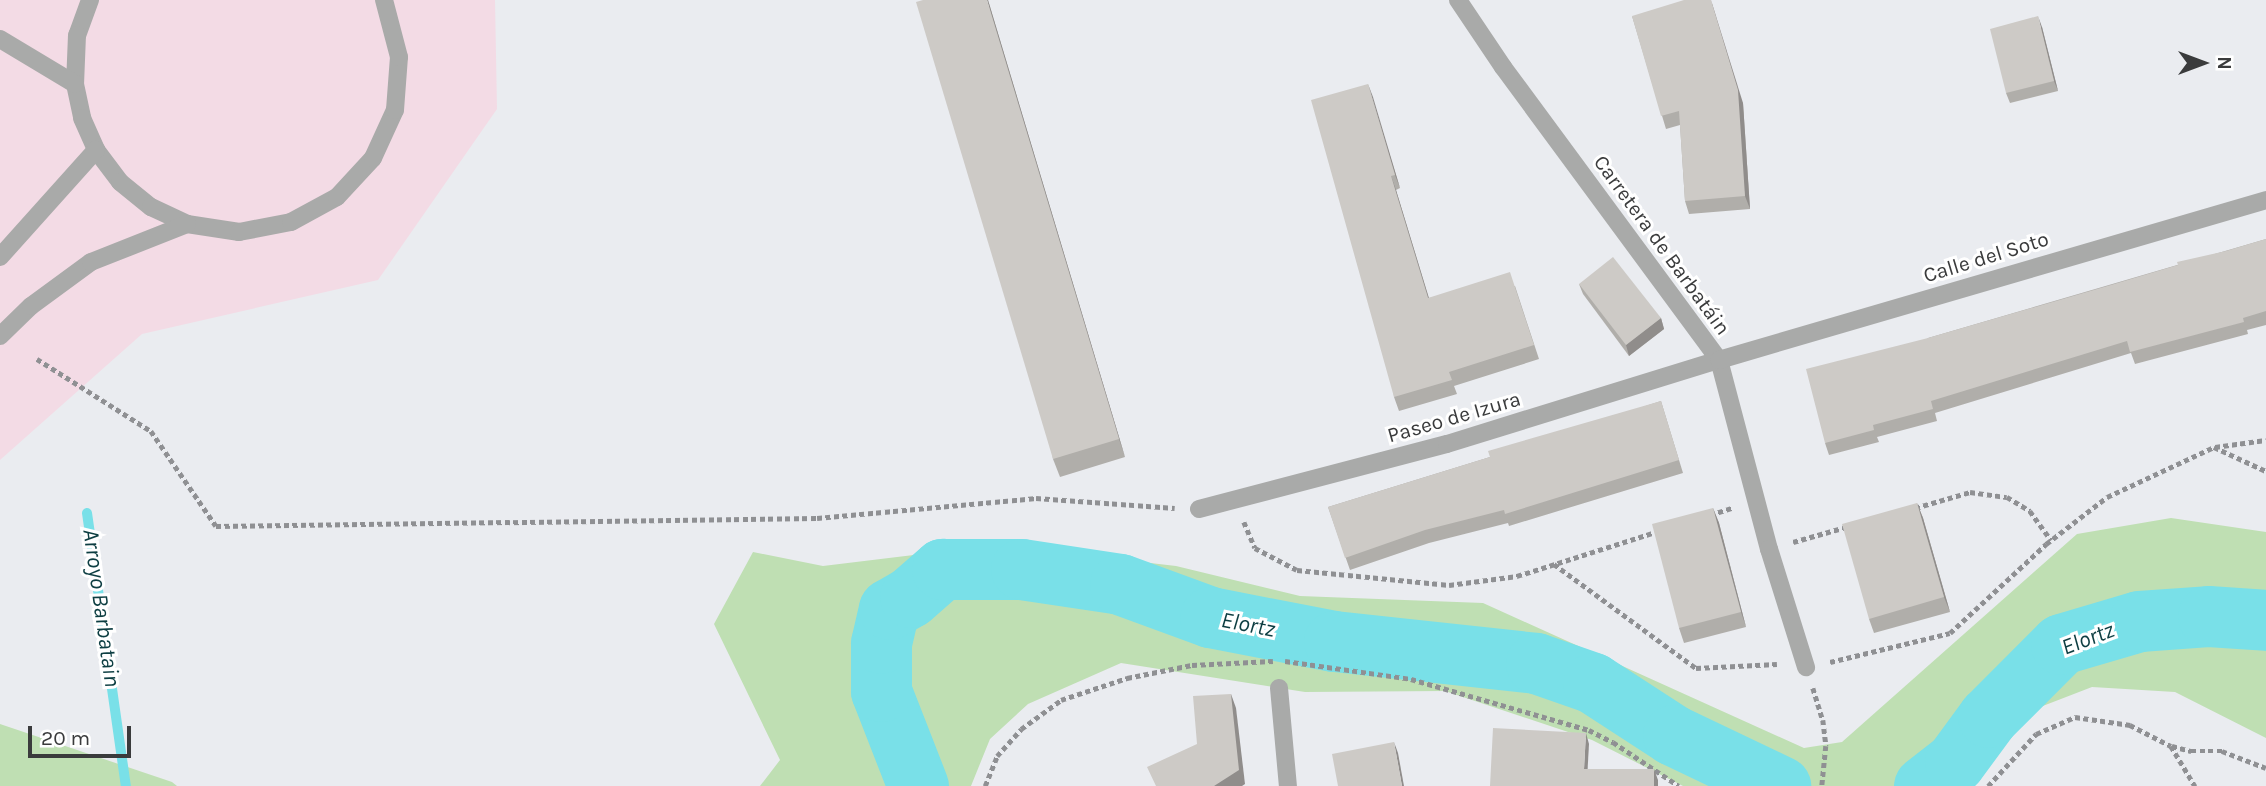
<!DOCTYPE html>
<meta charset="utf-8">
<style>
body{margin:0}
#map{position:relative;width:2266px;height:786px;overflow:hidden;background:#eaecf0;font-family:Karla,sans-serif}
div>[style]{position:absolute}
.industrial>*{inset:0;background:#f3dbe5}
.green>*{inset:0;background:#bfdfb3}
.stream>*{height:10px;margin:-5px;padding:0 5px;transform-origin:5px;border-radius:5px;background:#79e0e8}
.river>*{height:61px;margin:-30.5px;padding:0 30.5px;transform-origin:30.5px;border-radius:30.5px;background:#79e0e8}
.path>*{height:4.5px;margin-top:-2.25px;transform-origin:0;background:repeating-linear-gradient(90deg,#8f9093 0 5px,transparent 0 8.5px)}
.minor>*{height:18px;margin:-9px;padding:0 9px;transform-origin:9px;border-radius:9px;background:#a9aaa9}
.wall>*{inset:0;background:#b0aeaa}
.shaded-wall>*{inset:0;background:#908d8b}
.building>*{inset:0;background:#cdcac6}
span{translate:-50% -50%;white-space:nowrap;text-align:center;line-height:1.15;-webkit-text-stroke:6px #fff;paint-order:stroke}
.street-label{font-size:21px;color:#3a3b3c}
.water-label{font-size:23px;color:#0d3e42;font-style:italic}
.north{position:absolute;left:2168px;top:28px;width:70px;height:70px;-webkit-text-stroke:5px #fff;paint-order:stroke;rotate:90deg;font-size:19px;font-weight:700;line-height:28px;text-align:center;color:#3a3b3c}
.north::after{content:'';display:block;margin:auto;width:24px;height:32px;background:#3a3b3c;clip-path:polygon(50% 0,100% 100%,50% 72%,0 100%)}
.scale{position:absolute;left:28px;top:726px;width:103px;height:32px;box-sizing:border-box;border:4px solid #3a3b3c;border-top:0;padding-left:9px;font-size:21px;line-height:24px;white-space:nowrap;color:#3a3b3c;-webkit-text-stroke:5px #fff;paint-order:stroke}
</style>
<div id="map">
<div class="industrial">
<i style="clip-path:polygon(0 0,495px 0,497px 109px,378px 280px,142px 334px,0 460px)"></i>
</div>
<div class="green">
<i style="clip-path:polygon(2171px 518px,2266px 532px,2266px 738px,2175px 692px,2092px 687px,2035px 709px,1967px 786px,1683px 786px,1592px 740px,1445px 691px,1305px 692px,1121px 663px,1028px 704px,990px 739px,971px 786px,760px 786px,780px 760px,714px 624px,753px 552px,823px 566px,996px 545px,1176px 566px,1300px 596px,1483px 603px,1804px 748px,1842px 742px,2077px 534px)"></i>
<i style="clip-path:polygon(0 724px,172px 782px,177px 786px,0 786px)"></i>
</div>
<div class="stream">
<i style="left:87px;top:513px;width:276px;rotate:81.9deg"></i>
</div>
<div class="river">
<i style="left:918px;top:786px;width:102px;rotate:-111.3deg"></i>
<i style="left:881px;top:691px;width:48px;rotate:-90deg"></i>
<i style="left:881px;top:643px;width:35px;rotate:-77deg"></i>
<i style="left:889px;top:609px;width:24px;rotate:-30deg"></i>
<i style="left:910px;top:597px;width:43px;rotate:-41.2deg"></i>
<i style="left:942px;top:569px;width:79px"></i>
<i style="left:1021px;top:569px;width:100px;rotate:8.6deg"></i>
<i style="left:1120px;top:584px;width:96px;rotate:20.1deg"></i>
<i style="left:1210px;top:617px;width:126px;rotate:11deg"></i>
<i style="left:1334px;top:641px;width:203px;rotate:6.2deg"></i>
<i style="left:1536px;top:663px;width:60px;rotate:19.3deg"></i>
<i style="left:1593px;top:683px;width:95px;rotate:33deg"></i>
<i style="left:1673px;top:735px;width:119px;rotate:25.5deg"></i>
<i style="left:1924px;top:786px;width:39px;rotate:-38deg"></i>
<i style="left:1955px;top:762px;width:56px;rotate:-53.7deg"></i>
<i style="left:1988px;top:717px;width:103px;rotate:-45deg"></i>
<i style="left:2061px;top:644px;width:81px;rotate:-16.4deg"></i>
<i style="left:2139px;top:621px;width:69px;rotate:-4.1deg"></i>
<i style="left:2208px;top:616px;width:58px;rotate:3.9deg"></i>
</div>
<div class="path">
<i style="left:37px;top:359px;width:135px;rotate:32.3deg"></i>
<i style="left:151px;top:431px;width:115px;rotate:55.6deg"></i>
<i style="left:216px;top:526px;width:601px;rotate:-0.76deg"></i>
<i style="left:817px;top:518px;width:220px;rotate:-5.2deg"></i>
<i style="left:1036px;top:498px;width:139px;rotate:4.1deg"></i>
<i style="left:2215px;top:447px;width:51px;rotate:-7.8deg"></i>
<i style="left:1915px;top:508px;width:57px;rotate:-16.2deg"></i>
<i style="left:1970px;top:492px;width:37px;rotate:8deg"></i>
<i style="left:2007px;top:497px;width:27px;rotate:31deg"></i>
<i style="left:2030px;top:511px;width:36px;rotate:54deg"></i>
<i style="left:1710px;top:515px;width:23px;rotate:-18deg"></i>
<i style="left:1244px;top:522px;width:28px;rotate:67deg"></i>
<i style="left:1255px;top:548px;width:47px;rotate:27.6deg"></i>
<i style="left:1297px;top:570px;width:153px;rotate:5.6deg"></i>
<i style="left:1449px;top:585px;width:69px;rotate:-7.5deg"></i>
<i style="left:1517px;top:576px;width:149px;rotate:-17.6deg"></i>
<i style="left:1793px;top:542px;width:55px;rotate:-15.8deg"></i>
<i style="left:1554px;top:564px;width:176px;rotate:36.2deg"></i>
<i style="left:1696px;top:668px;width:81px;rotate:-2.8deg"></i>
<i style="left:1285px;top:661px;width:127px;rotate:8.1deg"></i>
<i style="left:1411px;top:679px;width:185px;rotate:16deg"></i>
<i style="left:1589px;top:730px;width:27px;rotate:27deg"></i>
<i style="left:1613px;top:742px;width:79px;rotate:33.7deg"></i>
<i style="left:1830px;top:662px;width:123px;rotate:-13.6deg"></i>
<i style="left:1950px;top:633px;width:131px;rotate:-42.8deg"></i>
<i style="left:2046px;top:544px;width:77px;rotate:-37.6deg"></i>
<i style="left:2107px;top:497px;width:118px;rotate:-25deg"></i>
<i style="left:2214px;top:447px;width:57px;rotate:24.8deg"></i>
<i style="left:1813px;top:688px;width:34px;rotate:73deg"></i>
<i style="left:1823px;top:720px;width:26px;rotate:83deg"></i>
<i style="left:1826px;top:746px;width:40px;rotate:95.7deg"></i>
<i style="left:2172px;top:746px;width:20px;rotate:15deg"></i>
<i style="left:2191px;top:751px;width:31px"></i>
<i style="left:2222px;top:751px;width:47px;rotate:21.1deg"></i>
<i style="left:985px;top:786px;width:32px;rotate:-68deg"></i>
<i style="left:997px;top:756px;width:36px;rotate:-48deg"></i>
<i style="left:1021px;top:729px;width:49px;rotate:-35.9deg"></i>
<i style="left:1061px;top:700px;width:70px;rotate:-18.4deg"></i>
<i style="left:1127px;top:678px;width:66px;rotate:-11.3deg"></i>
<i style="left:1192px;top:665px;width:81px;rotate:-2.8deg"></i>
<i style="left:1988px;top:786px;width:71px;rotate:-47.3deg"></i>
<i style="left:2036px;top:734px;width:43px;rotate:-23.6deg"></i>
<i style="left:2075px;top:717px;width:56px;rotate:8.3deg"></i>
<i style="left:2130px;top:725px;width:46px;rotate:27.1deg"></i>
<i style="left:2171px;top:746px;width:47px;rotate:59deg"></i>
</div>
<div class="minor">
<i style="left:90px;top:0;width:37px;rotate:110deg"></i>
<i style="left:77px;top:35px;width:49px;rotate:92.3deg"></i>
<i style="left:75px;top:84px;width:35px;rotate:78deg"></i>
<i style="left:82px;top:118px;width:35px;rotate:66deg"></i>
<i style="left:96px;top:150px;width:40px;rotate:53deg"></i>
<i style="left:120px;top:182px;width:40px;rotate:39deg"></i>
<i style="left:151px;top:207px;width:40px;rotate:25deg"></i>
<i style="left:187px;top:224px;width:53px;rotate:8.7deg"></i>
<i style="left:239px;top:232px;width:53px;rotate:-10.9deg"></i>
<i style="left:291px;top:222px;width:52px;rotate:-28.5deg"></i>
<i style="left:337px;top:197px;width:53px;rotate:-47.3deg"></i>
<i style="left:373px;top:158px;width:53px;rotate:-65.4deg"></i>
<i style="left:395px;top:110px;width:53px;rotate:-85.7deg"></i>
<i style="left:399px;top:57px;width:59px;rotate:-104.7deg"></i>
<i style="left:1458px;top:0;width:81px;rotate:56.1deg"></i>
<i style="left:1503px;top:67px;width:364px;rotate:53.6deg"></i>
<i style="left:1719px;top:360px;width:196px;rotate:75.2deg"></i>
<i style="left:1769px;top:549px;width:124px;rotate:72.6deg"></i>
<i style="left:0;top:39px;width:87px;rotate:31deg"></i>
<i style="left:0;top:257px;width:144px;rotate:-48.1deg"></i>
<i style="left:0;top:336px;width:43px;rotate:-44.1deg"></i>
<i style="left:31px;top:306px;width:74px;rotate:-36.3deg"></i>
<i style="left:91px;top:262px;width:103px;rotate:-21.6deg"></i>
<i style="left:1199px;top:509px;width:256px;rotate:-14.7deg"></i>
<i style="left:1447px;top:444px;width:285px;rotate:-17.2deg"></i>
<i style="left:1719px;top:360px;width:570px;rotate:-16.3deg"></i>
<i style="left:1279px;top:688px;width:98px;rotate:84.8deg"></i>
</div>
<div class="wall">
<i style="clip-path:polygon(988px 0,1125px 457px,1060px 477px,1053px 459px)"></i>
<i style="clip-path:polygon(1632px 16px,1743px 103px,1750px 209px,1689px 214px,1685px 201px,1680px 125px,1666px 129px)"></i>
<i style="clip-path:polygon(2042px 27px,2058px 91px,2010px 103px,2006px 93px)"></i>
<i style="clip-path:polygon(1368px 84px,1400px 188px,1396px 190px,1429px 298px,1515px 286px,1539px 359px,1454px 386px,1457px 394px,1399px 411px,1394px 397px)"></i>
<i style="clip-path:polygon(2266px 239px,2266px 325px,2247px 330px,2248px 334px,2135px 364px,2131px 353px,1935px 413px,1937px 421px,1877px 437px,1879px 442px,1829px 455px,1825px 443px,1928px 338px)"></i>
<i style="clip-path:polygon(1579px 284px,1661px 318px,1664px 329px,1629px 356px,1583px 294px)"></i>
<i style="clip-path:polygon(1661px 401px,1683px 473px,1509px 526px,1508px 523px,1429px 543px,1350px 570px,1328px 507px,1490px 457px)"></i>
<i style="clip-path:polygon(1917px 503px,1923px 518px,1950px 612px,1874px 633px,1869px 619px)"></i>
<i style="clip-path:polygon(1713px 508px,1719px 523px,1746px 627px,1684px 643px,1679px 628px)"></i>
</div>
<div class="shaded-wall">
<i style="clip-path:polygon(987px 0,988px 0,1125px 457px,1119px 439px)"></i>
<i style="clip-path:polygon(1711px 0,1743px 103px,1750px 209px,1745px 196px)"></i>
<i style="clip-path:polygon(2038px 16px,2042px 27px,2058px 91px,2054px 81px)"></i>
<i style="clip-path:polygon(1368px 84px,1373px 97px,1400px 188px,1395px 175px)"></i>
<i style="clip-path:polygon(1391px 176px,1396px 190px,1433px 312px,1428px 298px)"></i>
<i style="clip-path:polygon(1661px 318px,1664px 329px,1629px 356px,1626px 345px)"></i>
<i style="clip-path:polygon(1917px 503px,1923px 518px,1950px 612px,1944px 597px)"></i>
<i style="clip-path:polygon(1713px 508px,1719px 523px,1746px 627px,1741px 612px)"></i>
<i style="clip-path:polygon(1231px 694px,1236px 708px,1245px 784px,1242px 786px,1214px 786px)"></i>
<i style="clip-path:polygon(1586px 733px,1589px 744px,1587px 780px,1584px 769px)"></i>
<i style="clip-path:polygon(1394px 742px,1398px 753px,1404px 786px,1402px 786px)"></i>
<i style="clip-path:polygon(1654px 769px,1658px 780px,1658px 786px,1654px 786px)"></i>
</div>
<div class="building">
<i style="clip-path:polygon(923px 0,987px 0,1119px 439px,1053px 459px,916px 2px)"></i>
<i style="clip-path:polygon(1684px 0,1711px 0,1738px 90px,1745px 196px,1685px 201px,1679px 111px,1661px 116px,1632px 16px)"></i>
<i style="clip-path:polygon(2038px 16px,2054px 81px,2006px 93px,1990px 29px)"></i>
<i style="clip-path:polygon(1368px 84px,1395px 175px,1391px 176px,1428px 298px,1510px 272px,1534px 345px,1449px 372px,1452px 380px,1394px 397px,1311px 100px)"></i>
<i style="clip-path:polygon(2266px 239px,2266px 311px,2243px 318px,2244px 322px,2130px 352px,2127px 341px,1931px 401px,1933px 409px,1873px 425px,1874px 430px,1825px 443px,1806px 369px,1928px 338px,2111px 285px,2178px 265px,2177px 262px,2226px 251px)"></i>
<i style="clip-path:polygon(1613px 257px,1661px 318px,1626px 345px,1579px 284px)"></i>
<i style="clip-path:polygon(1661px 401px,1679px 460px,1505px 514px,1504px 510px,1425px 530px,1345px 558px,1328px 507px,1490px 457px,1488px 451px)"></i>
<i style="clip-path:polygon(1917px 503px,1944px 597px,1869px 619px,1842px 524px)"></i>
<i style="clip-path:polygon(1713px 508px,1741px 612px,1679px 628px,1652px 524px)"></i>
<i style="clip-path:polygon(1231px 694px,1239px 770px,1214px 786px,1156px 786px,1147px 767px,1197px 744px,1193px 696px)"></i>
<i style="clip-path:polygon(1493px 728px,1586px 733px,1584px 769px,1654px 769px,1654px 786px,1490px 786px)"></i>
<i style="clip-path:polygon(1394px 742px,1402px 786px,1338px 786px,1332px 754px)"></i>
</div>
<div class="street-label">
<span style="left:1662px;top:245px;rotate:54deg">Carretera de Barbatáin</span>
<span style="left:1986px;top:257px;rotate:-17deg">Calle del Soto</span>
<span style="left:1454px;top:417px;rotate:-16deg">Paseo de Izura</span>
</div>
<div class="water-label">
<span style="left:101px;top:608px;rotate:82deg">Arroyo Barbatain</span>
<span style="left:1248px;top:625px;rotate:11deg">Elortz</span>
<span style="left:2088px;top:639px;rotate:-21deg">Elortz</span>
</div>
<div class="north">N</div>
<div class="scale">20 m</div>
</div>
